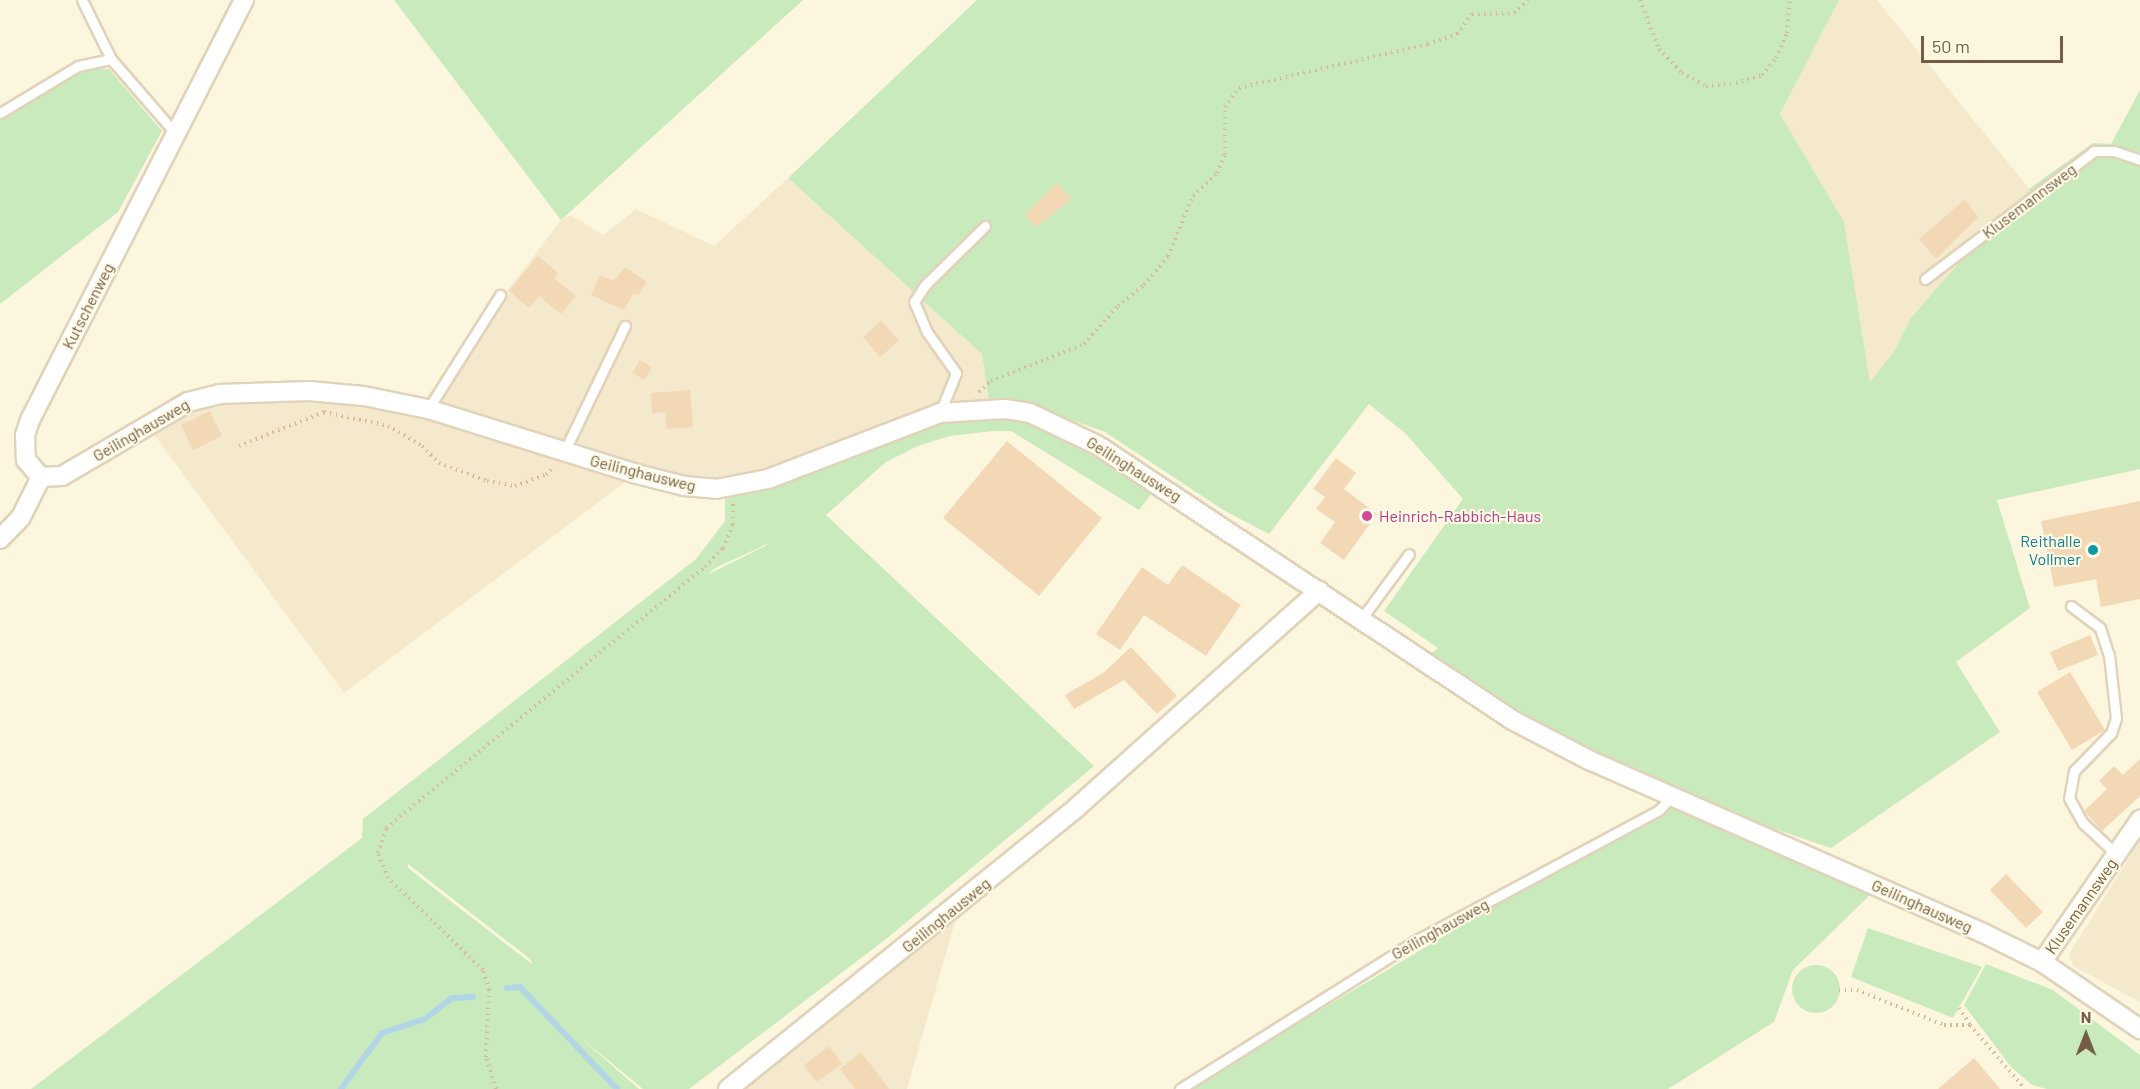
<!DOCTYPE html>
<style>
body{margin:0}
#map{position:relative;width:2140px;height:1089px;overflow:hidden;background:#fdf6de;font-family:Barlow,sans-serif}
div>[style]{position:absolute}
.residential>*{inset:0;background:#f4e9cc}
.green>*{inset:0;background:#c8eabd}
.round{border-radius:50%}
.stream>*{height:6px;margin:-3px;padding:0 3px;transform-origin:3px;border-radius:3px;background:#b3d6e6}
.building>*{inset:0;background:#f3d8b5}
.path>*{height:4px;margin-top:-2px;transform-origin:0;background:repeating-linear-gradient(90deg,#d7bb99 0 1.5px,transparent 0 6px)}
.roads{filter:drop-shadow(2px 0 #e1d3ba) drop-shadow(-2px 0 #e1d3ba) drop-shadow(0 2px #e1d3ba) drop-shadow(0 -2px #e1d3ba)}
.lane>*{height:9px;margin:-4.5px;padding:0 4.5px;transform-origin:4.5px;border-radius:4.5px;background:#fff}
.street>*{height:18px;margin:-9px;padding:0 9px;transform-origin:9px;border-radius:9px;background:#fff}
.dots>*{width:16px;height:16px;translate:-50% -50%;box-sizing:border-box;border:3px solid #fff9e5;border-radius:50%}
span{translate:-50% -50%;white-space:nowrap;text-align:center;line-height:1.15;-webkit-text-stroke:4.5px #fff9e5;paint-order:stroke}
.street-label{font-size:16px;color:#735d46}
.hotel-label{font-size:16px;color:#b23c85}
.left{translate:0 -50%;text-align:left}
.culture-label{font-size:16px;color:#0d838f}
.right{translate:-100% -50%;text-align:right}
.north{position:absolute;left:2056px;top:1005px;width:60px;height:60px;-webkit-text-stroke:4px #fff9e5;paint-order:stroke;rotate:0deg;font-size:16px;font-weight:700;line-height:24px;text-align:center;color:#735d46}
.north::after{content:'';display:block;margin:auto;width:21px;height:27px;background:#735d46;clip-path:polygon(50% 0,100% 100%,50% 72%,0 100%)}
.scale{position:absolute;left:1921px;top:36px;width:142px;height:27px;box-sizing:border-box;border:3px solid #735d46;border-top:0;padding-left:8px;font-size:18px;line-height:21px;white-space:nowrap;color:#735d46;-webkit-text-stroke:4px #fff9e5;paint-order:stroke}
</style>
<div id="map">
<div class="residential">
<i style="clip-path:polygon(1839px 0,1877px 0,2038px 200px,1964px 257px,1910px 319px,1895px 350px,1870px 383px,1844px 222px,1780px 114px)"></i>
<i style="clip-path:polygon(788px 178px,982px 354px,989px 401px,931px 408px,768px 469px,726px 480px,628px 480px,344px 693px,153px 433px,210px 400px,308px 396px,425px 400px,561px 220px,571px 215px,603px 235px,636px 209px,714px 246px)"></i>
<i style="clip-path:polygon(2140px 840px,2140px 1002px,2073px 966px,2069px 954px)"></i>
<i style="clip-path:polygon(955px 922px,907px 1089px,740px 1089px,937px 933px)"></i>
</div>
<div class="green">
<i style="clip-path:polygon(394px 0,803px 0,561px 220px)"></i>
<i style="clip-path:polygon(977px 0,1839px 0,1780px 114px,1844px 222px,1870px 382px,1895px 350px,1910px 319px,1964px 257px,2038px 200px,2029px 189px,2093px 143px,2111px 144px,2140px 90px,2140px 469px,1997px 500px,2030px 608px,1956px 662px,2000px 732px,1831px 848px,1672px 794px,1590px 759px,1426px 658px,1438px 648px,1384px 611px,1463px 499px,1406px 434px,1369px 404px,1269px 534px,1225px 511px,1105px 432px,1027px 404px,989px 401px,982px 354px,788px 178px)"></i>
<i style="clip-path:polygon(86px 67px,109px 69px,162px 131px,118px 212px,0 304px,0 118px)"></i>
<i style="clip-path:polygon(evenodd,991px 416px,1059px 426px,1155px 489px,1139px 510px,1011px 431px,993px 431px,950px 436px,918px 446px,886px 462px,826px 515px,1094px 766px,886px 939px,689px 1089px,643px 1089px,575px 1033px,639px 1089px,31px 1089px,362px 838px,363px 819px,696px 559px,725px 521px,725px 499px,755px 492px,941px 419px,991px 416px,767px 544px,767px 545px,707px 575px,715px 568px,767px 544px,991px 416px,408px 864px,530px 959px,533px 965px,408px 868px,408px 864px)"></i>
<i style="clip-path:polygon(1675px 798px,1870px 895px,1793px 970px,1774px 1022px,1668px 1089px,1188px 1089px,1538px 880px,1663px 812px)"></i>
<i style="clip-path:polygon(1868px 928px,1982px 967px,1953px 1018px,1851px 977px)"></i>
<i style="clip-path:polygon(1986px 964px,2053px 990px,2140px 1055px,2140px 1089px,2047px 1089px,2032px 1085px,2012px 1068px,1964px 1005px)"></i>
<i class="round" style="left:1792px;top:965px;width:48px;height:48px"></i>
</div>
<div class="stream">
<i style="left:507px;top:988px;width:13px;rotate:-4deg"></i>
<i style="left:520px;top:987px;width:141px;rotate:46.4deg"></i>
<i style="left:341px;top:1089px;width:69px;rotate:-53.8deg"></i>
<i style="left:382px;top:1033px;width:45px;rotate:-18deg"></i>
<i style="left:425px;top:1019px;width:34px;rotate:-38deg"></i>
<i style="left:452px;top:998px;width:21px;rotate:-3deg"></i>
</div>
<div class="building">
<i style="clip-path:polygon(1057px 183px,1072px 199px,1036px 227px,1025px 215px)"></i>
<i style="clip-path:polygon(1965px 199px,1978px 217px,1936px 259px,1919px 239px)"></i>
<i style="clip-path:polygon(538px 256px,558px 273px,554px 278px,576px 296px,561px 314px,539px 296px,529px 308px,509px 291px)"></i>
<i style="clip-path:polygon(625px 267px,647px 282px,638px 295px,633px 294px,624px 310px,591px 295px,600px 275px,614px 281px)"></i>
<i style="clip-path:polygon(881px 321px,899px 340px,880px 357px,863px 337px)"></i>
<i style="clip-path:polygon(640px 360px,652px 367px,645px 380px,632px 373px)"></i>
<i style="clip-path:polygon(690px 390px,693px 427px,667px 429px,665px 412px,652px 413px,651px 393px)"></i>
<i style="clip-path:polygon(210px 411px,222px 436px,193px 450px,181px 425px)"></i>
<i style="clip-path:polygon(1007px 441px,1102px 518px,1039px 596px,943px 518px)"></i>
<i style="clip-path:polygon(1336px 458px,1356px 473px,1344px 489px,1377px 514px,1344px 560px,1320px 543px,1335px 522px,1316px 509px,1325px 497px,1313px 489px)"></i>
<i style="clip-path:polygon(2140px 501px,2140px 599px,2101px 607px,2096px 579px,2054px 587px,2041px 521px)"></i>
<i style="clip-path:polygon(1182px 565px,1241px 605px,1206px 656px,1144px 615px,1120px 650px,1096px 634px,1142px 567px,1168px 585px)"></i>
<i style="clip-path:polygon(2090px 635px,2098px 655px,2058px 671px,2050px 652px)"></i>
<i style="clip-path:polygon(1131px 647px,1177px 696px,1157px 714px,1124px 680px,1074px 709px,1065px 695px,1103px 673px)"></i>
<i style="clip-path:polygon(2070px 672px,2105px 730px,2072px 750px,2037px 692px)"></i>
<i style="clip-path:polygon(2140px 759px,2140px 796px,2102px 831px,2084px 811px,2107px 789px,2099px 781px,2114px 766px,2123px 775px)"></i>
<i style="clip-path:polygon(2006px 874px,2043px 912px,2026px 928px,1990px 890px)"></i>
<i style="clip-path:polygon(829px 1046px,842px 1064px,816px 1082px,804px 1065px)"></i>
<i style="clip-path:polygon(861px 1052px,889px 1089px,855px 1089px,840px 1069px)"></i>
<i style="clip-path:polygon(1974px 1058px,2000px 1089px,1938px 1089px)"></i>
</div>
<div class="path">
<i style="left:1640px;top:0;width:53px;rotate:68.8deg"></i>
<i style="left:1659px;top:49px;width:33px;rotate:46deg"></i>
<i style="left:1682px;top:73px;width:27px;rotate:28deg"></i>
<i style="left:1706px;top:86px;width:30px;rotate:-6deg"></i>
<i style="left:1736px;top:83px;width:27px;rotate:-17deg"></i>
<i style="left:1762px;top:75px;width:22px;rotate:-51deg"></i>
<i style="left:1776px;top:58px;width:27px;rotate:-66deg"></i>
<i style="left:1787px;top:33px;width:33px;rotate:-85deg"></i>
<i style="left:979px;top:392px;width:16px;rotate:-43deg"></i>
<i style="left:991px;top:381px;width:100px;rotate:-21.7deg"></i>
<i style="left:1084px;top:344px;width:51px;rotate:-48.2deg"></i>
<i style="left:1118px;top:306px;width:33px;rotate:-39deg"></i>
<i style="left:1144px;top:285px;width:38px;rotate:-50deg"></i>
<i style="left:1168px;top:256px;width:65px;rotate:-67.4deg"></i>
<i style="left:1193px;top:196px;width:33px;rotate:-44deg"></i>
<i style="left:1217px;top:173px;width:21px;rotate:-67deg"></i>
<i style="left:1225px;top:154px;width:47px;rotate:-90deg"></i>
<i style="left:1225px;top:107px;width:24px;rotate:-54deg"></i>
<i style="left:1239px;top:88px;width:194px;rotate:-13.1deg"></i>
<i style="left:1428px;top:44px;width:31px;rotate:-19deg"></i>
<i style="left:1457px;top:34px;width:25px;rotate:-53deg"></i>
<i style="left:1472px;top:14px;width:42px;rotate:-1.4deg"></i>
<i style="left:1514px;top:13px;width:19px;rotate:-43deg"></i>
<i style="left:239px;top:446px;width:92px;rotate:-21.8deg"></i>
<i style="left:324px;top:412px;width:66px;rotate:12.3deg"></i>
<i style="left:388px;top:426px;width:39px;rotate:30deg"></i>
<i style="left:422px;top:446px;width:24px;rotate:45deg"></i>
<i style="left:439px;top:463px;width:51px;rotate:20.6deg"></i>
<i style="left:487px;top:481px;width:28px;rotate:10deg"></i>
<i style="left:515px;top:486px;width:33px;rotate:-20deg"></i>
<i style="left:546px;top:475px;width:11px;rotate:-45deg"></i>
<i style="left:1839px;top:990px;width:18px"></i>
<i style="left:1857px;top:990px;width:94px;rotate:21.9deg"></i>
<i style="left:1944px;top:1025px;width:26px"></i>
<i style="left:1970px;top:1025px;width:84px;rotate:49.3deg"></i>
<i style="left:1959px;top:1008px;width:20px;rotate:57deg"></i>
<i style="left:496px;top:1089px;width:34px;rotate:-107deg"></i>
<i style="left:486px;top:1057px;width:67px;rotate:-87.4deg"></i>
<i style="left:489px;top:990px;width:21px;rotate:-107deg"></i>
<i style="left:483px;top:970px;width:132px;rotate:-135.9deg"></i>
<i style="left:388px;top:878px;width:27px;rotate:-112deg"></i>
<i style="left:378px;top:853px;width:26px;rotate:-72deg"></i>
<i style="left:386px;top:828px;width:412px;rotate:-39.3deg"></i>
<i style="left:705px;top:567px;width:26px;rotate:-47deg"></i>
<i style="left:723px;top:548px;width:26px;rotate:-67deg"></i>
<i style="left:733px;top:524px;width:22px;rotate:-90deg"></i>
</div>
<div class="roads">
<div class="lane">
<i style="left:82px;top:0;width:66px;rotate:63.8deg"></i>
<i style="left:111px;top:59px;width:99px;rotate:49.1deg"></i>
<i style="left:0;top:113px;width:91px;rotate:-31.1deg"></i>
<i style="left:78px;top:66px;width:34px;rotate:-12deg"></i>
<i style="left:1925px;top:279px;width:212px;rotate:-37.1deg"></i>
<i style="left:2094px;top:151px;width:20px"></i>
<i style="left:2114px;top:151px;width:28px;rotate:19deg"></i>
<i style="left:428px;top:409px;width:135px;rotate:-57.7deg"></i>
<i style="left:940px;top:413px;width:43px;rotate:-68.2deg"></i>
<i style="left:956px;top:373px;width:50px;rotate:-125.3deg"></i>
<i style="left:927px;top:332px;width:33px;rotate:-113deg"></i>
<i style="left:914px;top:302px;width:20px;rotate:-57deg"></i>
<i style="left:925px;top:285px;width:84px;rotate:-44.5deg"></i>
<i style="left:564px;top:452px;width:140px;rotate:-64.2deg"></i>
<i style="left:2071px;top:606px;width:36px;rotate:37deg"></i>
<i style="left:2100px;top:628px;width:28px;rotate:72deg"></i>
<i style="left:2109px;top:655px;width:63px;rotate:83.7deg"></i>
<i style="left:2116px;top:718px;width:16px;rotate:108deg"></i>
<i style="left:2111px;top:733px;width:53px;rotate:134.2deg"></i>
<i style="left:2074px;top:771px;width:27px;rotate:100deg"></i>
<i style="left:2069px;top:798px;width:29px;rotate:61deg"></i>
<i style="left:2083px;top:823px;width:45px;rotate:43.2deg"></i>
<i style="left:1362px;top:618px;width:79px;rotate:-53.7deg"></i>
<i style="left:1180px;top:1089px;width:275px;rotate:-32.2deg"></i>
<i style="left:1413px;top:942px;width:279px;rotate:-28.2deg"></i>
<i style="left:1659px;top:810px;width:19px;rotate:-47deg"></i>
</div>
<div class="street">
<i style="left:244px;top:0;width:471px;rotate:117deg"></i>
<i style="left:30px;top:420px;width:16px;rotate:108deg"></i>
<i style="left:25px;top:435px;width:25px;rotate:88deg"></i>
<i style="left:26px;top:460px;width:23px;rotate:49deg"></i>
<i style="left:41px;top:477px;width:21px;rotate:-3deg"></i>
<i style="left:62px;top:476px;width:146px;rotate:-30.4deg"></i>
<i style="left:188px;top:402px;width:32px;rotate:-14deg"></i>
<i style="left:219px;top:394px;width:90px;rotate:-1.9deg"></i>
<i style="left:309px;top:391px;width:55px;rotate:5.2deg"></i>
<i style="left:364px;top:396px;width:65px;rotate:11.5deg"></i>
<i style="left:428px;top:409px;width:215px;rotate:17.3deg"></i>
<i style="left:633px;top:473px;width:53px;rotate:14.3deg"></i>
<i style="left:684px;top:486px;width:32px;rotate:5deg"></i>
<i style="left:716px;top:489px;width:53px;rotate:-10.9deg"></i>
<i style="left:768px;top:479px;width:184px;rotate:-21deg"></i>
<i style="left:940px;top:413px;width:65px;rotate:-3.5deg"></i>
<i style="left:1005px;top:409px;width:25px;rotate:9deg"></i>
<i style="left:1030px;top:413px;width:74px;rotate:25.5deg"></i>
<i style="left:1097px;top:445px;width:498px;rotate:33.5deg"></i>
<i style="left:1512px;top:720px;width:87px;rotate:27.5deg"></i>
<i style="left:1589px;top:760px;width:430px;rotate:23.7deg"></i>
<i style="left:1983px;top:933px;width:66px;rotate:26.2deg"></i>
<i style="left:2042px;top:962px;width:119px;rotate:34.4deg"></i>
<i style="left:0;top:539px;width:30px;rotate:-46deg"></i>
<i style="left:21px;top:517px;width:45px;rotate:-63.4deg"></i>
<i style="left:2042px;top:962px;width:173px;rotate:-55.4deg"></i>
<i style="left:728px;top:1089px;width:447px;rotate:-38.9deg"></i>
<i style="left:1076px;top:808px;width:326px;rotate:-41.8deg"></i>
</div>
</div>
<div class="dots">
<i style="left:1367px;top:516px;background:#d1479c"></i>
<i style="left:2093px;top:550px;background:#0f9aa8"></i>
</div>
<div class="street-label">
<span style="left:2029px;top:201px;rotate:-37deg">Klusemannsweg</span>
<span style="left:88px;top:306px;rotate:-63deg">Kutschenweg</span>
<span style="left:141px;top:430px;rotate:-30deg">Geilinghausweg</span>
<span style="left:1134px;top:469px;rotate:32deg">Geilinghausweg</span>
<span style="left:643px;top:473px;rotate:14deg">Geilinghausweg</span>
<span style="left:1922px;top:906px;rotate:24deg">Geilinghausweg</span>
<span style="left:2081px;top:906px;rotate:-55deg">Klusemannsweg</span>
<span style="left:946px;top:915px;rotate:-39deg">Geilinghausweg</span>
<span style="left:1440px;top:929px;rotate:-29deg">Geilinghausweg</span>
</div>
<div class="hotel-label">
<span class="left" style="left:1379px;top:516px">Heinrich-Rabbich-Haus</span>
</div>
<div class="culture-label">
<span class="right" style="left:2081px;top:550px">Reithalle<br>Vollmer</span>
</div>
<div class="north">N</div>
<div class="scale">50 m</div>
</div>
